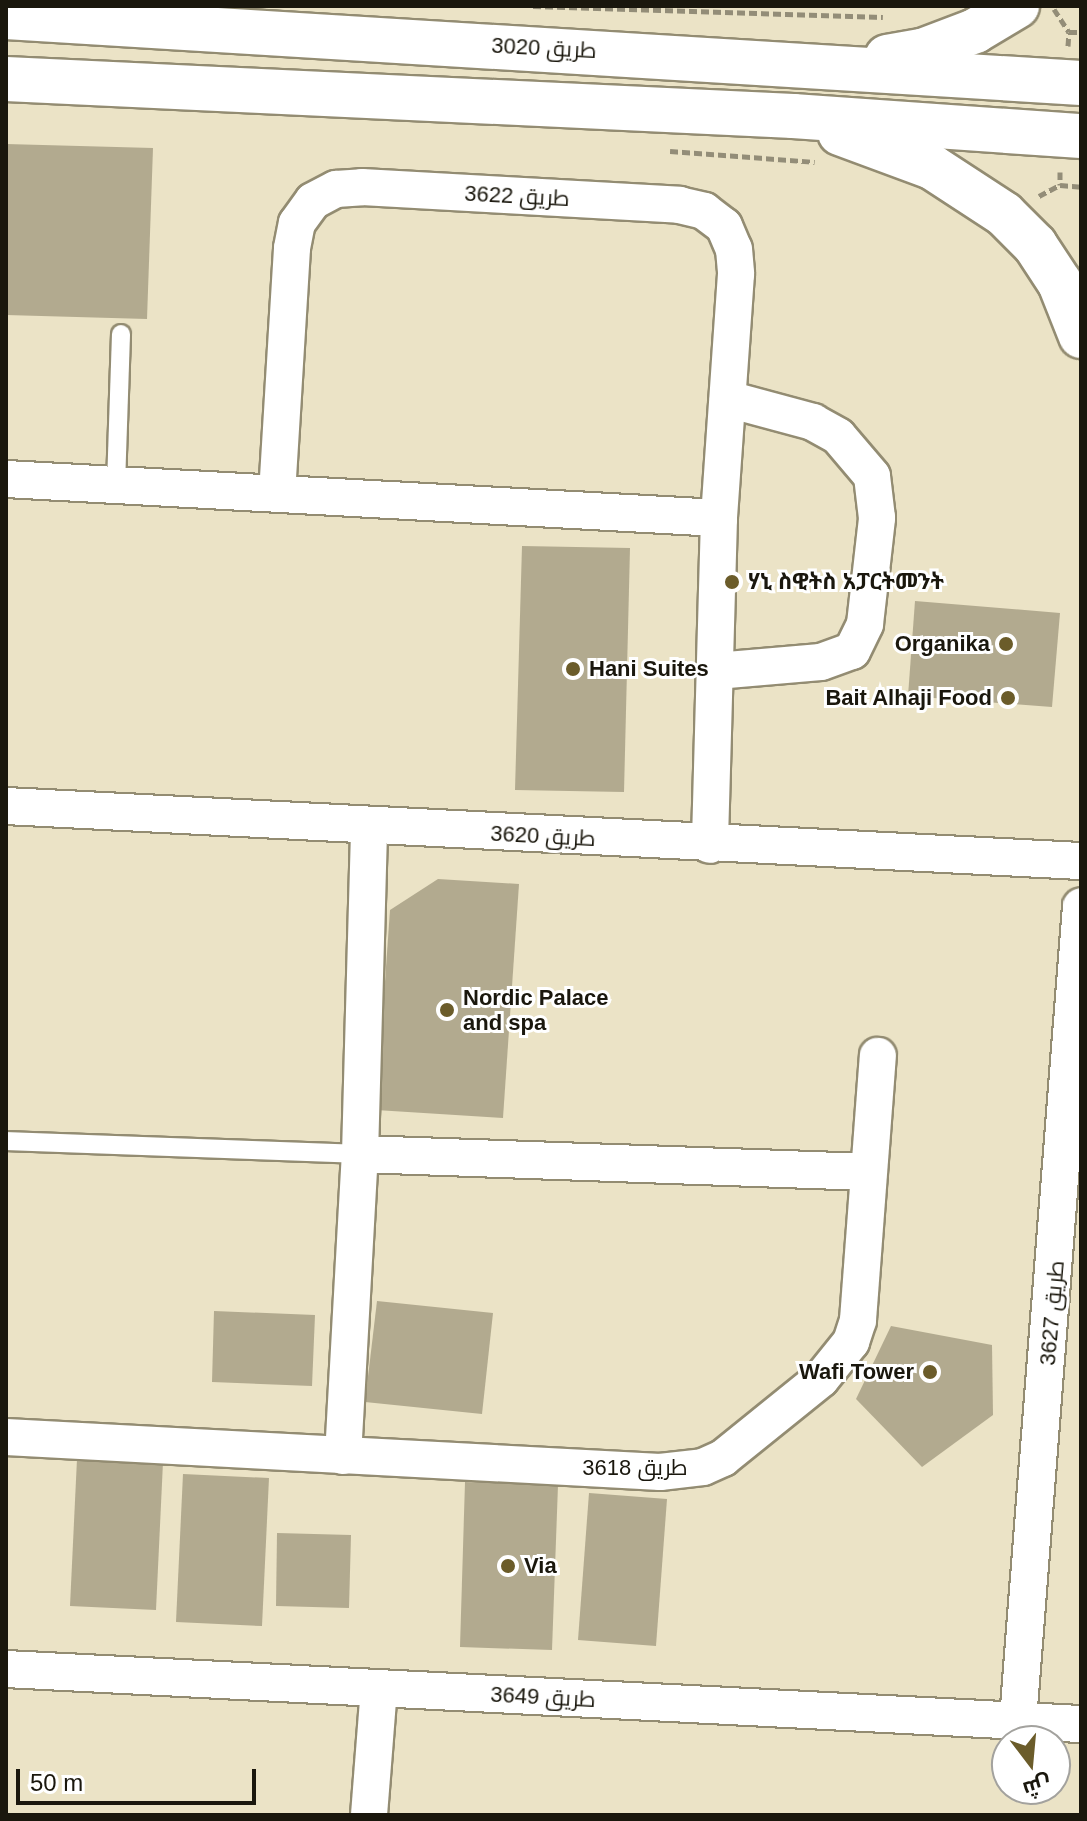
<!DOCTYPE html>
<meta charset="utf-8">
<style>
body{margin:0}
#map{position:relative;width:1087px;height:1821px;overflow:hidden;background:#ebe3c6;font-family:Helvetica,Cairo,"Noto Sans Ethiopic",sans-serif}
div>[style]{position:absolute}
.building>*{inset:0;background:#b2aa8f}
.path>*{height:5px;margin-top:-2.5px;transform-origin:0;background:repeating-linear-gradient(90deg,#938d78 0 8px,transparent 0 12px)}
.roads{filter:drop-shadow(2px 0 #938c72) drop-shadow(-2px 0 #938c72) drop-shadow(0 2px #938c72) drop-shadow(0 -2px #938c72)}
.service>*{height:18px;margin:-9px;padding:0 9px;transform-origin:9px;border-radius:9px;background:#fff}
.minor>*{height:36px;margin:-18px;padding:0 18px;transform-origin:18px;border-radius:18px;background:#fff}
.tertiary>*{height:44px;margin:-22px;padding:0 22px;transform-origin:22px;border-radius:22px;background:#fff}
.dots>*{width:22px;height:22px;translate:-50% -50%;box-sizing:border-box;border:4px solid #fff;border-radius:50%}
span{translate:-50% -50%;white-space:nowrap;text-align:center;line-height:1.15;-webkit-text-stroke:6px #fff;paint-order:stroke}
.street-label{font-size:22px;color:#1a170d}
.poi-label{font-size:22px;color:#1a170d;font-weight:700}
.left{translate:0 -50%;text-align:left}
.right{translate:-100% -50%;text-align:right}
.frame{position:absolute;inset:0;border:8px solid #1a170d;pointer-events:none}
.north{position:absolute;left:991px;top:1725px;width:80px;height:80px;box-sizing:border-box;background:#fff;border:2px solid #a3a29e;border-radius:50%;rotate:164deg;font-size:22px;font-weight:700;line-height:32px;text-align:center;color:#1a170d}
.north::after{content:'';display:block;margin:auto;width:28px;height:36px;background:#6b5c2a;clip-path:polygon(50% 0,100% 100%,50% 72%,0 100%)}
.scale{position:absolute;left:16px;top:1769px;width:240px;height:36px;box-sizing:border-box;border:4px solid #1a170d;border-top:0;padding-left:10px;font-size:24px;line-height:28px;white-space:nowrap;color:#1a170d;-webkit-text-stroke:6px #fff;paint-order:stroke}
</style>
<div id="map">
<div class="building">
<i style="clip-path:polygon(6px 144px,153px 148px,147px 319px,6px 315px)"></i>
<i style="clip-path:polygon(522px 546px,630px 548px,624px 792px,515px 790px)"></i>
<i style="clip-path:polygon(915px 601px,1060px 613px,1052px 707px,908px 696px)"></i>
<i style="clip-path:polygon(438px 879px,519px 884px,503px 1118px,376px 1110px,390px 910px)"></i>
<i style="clip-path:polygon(377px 1301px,493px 1313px,482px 1414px,365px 1402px)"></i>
<i style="clip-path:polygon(214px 1311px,315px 1315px,312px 1386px,212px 1382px)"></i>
<i style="clip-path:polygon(891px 1326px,992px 1345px,993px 1415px,922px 1467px,856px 1399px)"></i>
<i style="clip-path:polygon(77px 1459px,163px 1462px,156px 1610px,70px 1606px)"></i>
<i style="clip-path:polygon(183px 1474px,269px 1478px,262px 1626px,176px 1622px)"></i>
<i style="clip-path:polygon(465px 1482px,558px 1485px,552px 1650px,460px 1647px)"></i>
<i style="clip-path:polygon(589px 1493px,667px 1499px,656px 1646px,578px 1640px)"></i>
<i style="clip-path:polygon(277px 1533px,351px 1535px,349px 1608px,276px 1606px)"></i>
</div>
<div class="path">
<i style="left:533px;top:6px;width:350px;rotate:1.8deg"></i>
<i style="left:1054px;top:9px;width:27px;rotate:57deg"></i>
<i style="left:1068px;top:46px;width:14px;rotate:-86deg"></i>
<i style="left:1069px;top:32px;width:12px"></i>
<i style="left:670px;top:151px;width:145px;rotate:4.3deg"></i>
<i style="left:1060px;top:172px;width:13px;rotate:90deg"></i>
<i style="left:1060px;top:185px;width:21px;rotate:5deg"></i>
<i style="left:1039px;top:196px;width:24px;rotate:-28deg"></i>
</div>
<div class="roads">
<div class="service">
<i style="left:116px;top:485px;width:151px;rotate:-88.1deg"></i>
<i style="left:6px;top:1141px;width:354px;rotate:2.1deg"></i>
</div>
<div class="minor">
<i style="left:6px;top:479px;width:714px;rotate:3.13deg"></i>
<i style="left:277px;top:494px;width:246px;rotate:-86.5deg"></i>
<i style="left:292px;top:248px;width:25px;rotate:-79deg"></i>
<i style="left:297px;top:223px;width:27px;rotate:-54deg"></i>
<i style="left:313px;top:201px;width:26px;rotate:-28deg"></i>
<i style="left:336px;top:189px;width:26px;rotate:-4deg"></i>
<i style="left:362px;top:187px;width:318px;rotate:3.2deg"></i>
<i style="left:679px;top:205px;width:26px;rotate:13deg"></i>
<i style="left:704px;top:211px;width:25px;rotate:37deg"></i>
<i style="left:724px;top:226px;width:25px;rotate:67deg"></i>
<i style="left:734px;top:249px;width:25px;rotate:85deg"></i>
<i style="left:736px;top:274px;width:245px;rotate:94deg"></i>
<i style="left:719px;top:518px;width:327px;rotate:91.6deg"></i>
<i style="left:716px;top:671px;width:105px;rotate:-4.9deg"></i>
<i style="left:821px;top:662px;width:33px;rotate:-20deg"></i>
<i style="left:852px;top:651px;width:30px;rotate:-64deg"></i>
<i style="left:865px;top:624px;width:107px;rotate:-83.5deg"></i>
<i style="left:877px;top:518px;width:42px;rotate:-96.8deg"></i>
<i style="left:872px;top:476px;width:52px;rotate:-130.4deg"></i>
<i style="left:838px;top:436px;width:29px;rotate:-151deg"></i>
<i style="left:813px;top:422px;width:88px;rotate:-164.9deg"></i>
<i style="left:6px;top:806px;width:1076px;rotate:2.93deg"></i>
<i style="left:360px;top:1154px;width:507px;rotate:2.03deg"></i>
<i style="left:6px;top:1437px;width:655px;rotate:3.06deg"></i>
<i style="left:660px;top:1472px;width:43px;rotate:-6.6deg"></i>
<i style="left:703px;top:1467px;width:22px;rotate:-24deg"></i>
<i style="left:723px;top:1458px;width:126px;rotate:-38.9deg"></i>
<i style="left:821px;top:1379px;width:48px;rotate:-51deg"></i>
<i style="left:851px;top:1342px;width:23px;rotate:-72deg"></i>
<i style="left:858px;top:1320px;width:265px;rotate:-85.7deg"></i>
<i style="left:343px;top:1456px;width:302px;rotate:-86.8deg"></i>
<i style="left:360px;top:1154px;width:328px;rotate:-88.4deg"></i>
<i style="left:6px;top:1669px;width:1076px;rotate:2.93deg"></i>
<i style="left:1018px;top:1720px;width:816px;rotate:-85.57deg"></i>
<i style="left:369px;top:1815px;width:126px;rotate:-85.5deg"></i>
</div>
<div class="tertiary">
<i style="left:6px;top:17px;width:1077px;rotate:3.51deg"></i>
<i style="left:887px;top:57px;width:36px;rotate:-10deg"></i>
<i style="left:922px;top:51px;width:57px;rotate:-20.7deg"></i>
<i style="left:975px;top:31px;width:49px;rotate:-30.8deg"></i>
<i style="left:6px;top:79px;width:788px;rotate:2.69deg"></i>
<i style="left:793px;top:116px;width:289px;rotate:4deg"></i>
<i style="left:840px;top:133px;width:98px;rotate:20.3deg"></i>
<i style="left:932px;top:167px;width:86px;rotate:33.1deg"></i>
<i style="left:1004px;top:214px;width:44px;rotate:45deg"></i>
<i style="left:1035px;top:245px;width:45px;rotate:56.7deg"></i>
<i style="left:1060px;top:283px;width:57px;rotate:68.4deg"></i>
</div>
</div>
<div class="dots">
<i style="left:732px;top:582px;background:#6b5c2a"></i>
<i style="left:1006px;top:644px;background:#6b5c2a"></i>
<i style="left:573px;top:669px;background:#6b5c2a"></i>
<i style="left:1008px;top:698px;background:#6b5c2a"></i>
<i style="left:447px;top:1010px;background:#6b5c2a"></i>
<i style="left:930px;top:1372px;background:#6b5c2a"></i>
<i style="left:508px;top:1566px;background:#6b5c2a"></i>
</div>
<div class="street-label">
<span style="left:544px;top:48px;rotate:3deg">طريق 3020</span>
<span style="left:517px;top:196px;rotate:3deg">طريق 3622</span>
<span style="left:543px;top:836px;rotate:3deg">طريق 3620</span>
<span style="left:1052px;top:1313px;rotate:-85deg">طريق 3627</span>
<span style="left:635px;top:1468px">طريق 3618</span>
<span style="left:543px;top:1697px;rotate:3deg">طريق 3649</span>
</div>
<div class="poi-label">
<span class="left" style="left:748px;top:582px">ሃኒ ስዊትስ አፓርትመንት</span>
<span class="right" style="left:990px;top:644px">Organika</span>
<span class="left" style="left:589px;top:669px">Hani Suites</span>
<span class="right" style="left:992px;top:698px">Bait Alhaji Food</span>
<span class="left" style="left:463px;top:1010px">Nordic Palace<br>and spa</span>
<span class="right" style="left:914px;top:1372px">Wafi Tower</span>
<span class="left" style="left:524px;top:1566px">Via</span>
</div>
<div class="frame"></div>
<div class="north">ش</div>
<div class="scale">50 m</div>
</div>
